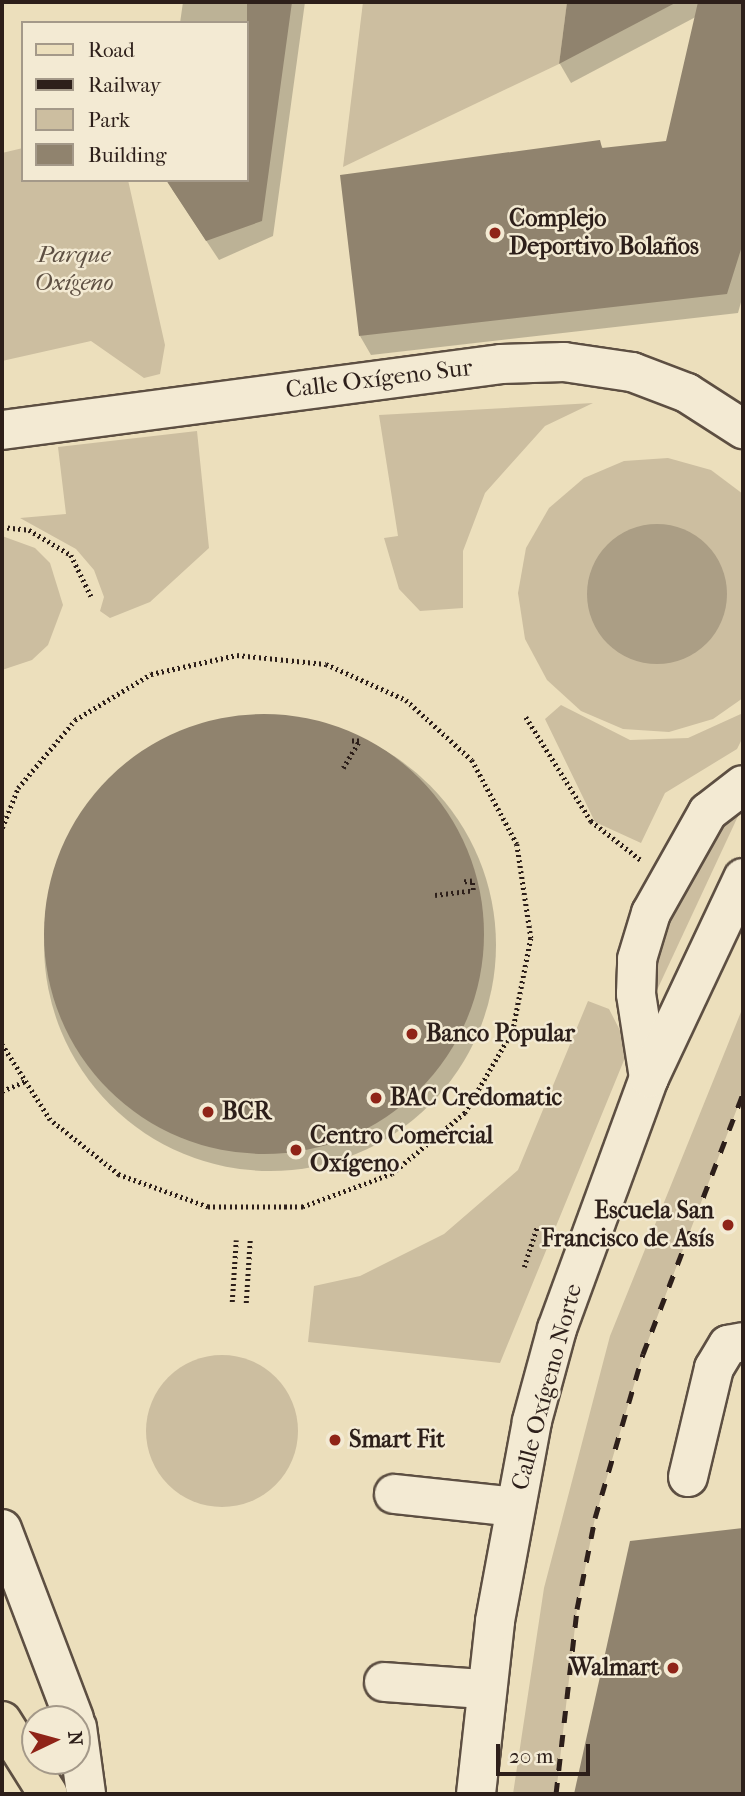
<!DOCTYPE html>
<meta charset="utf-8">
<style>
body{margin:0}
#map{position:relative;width:745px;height:1796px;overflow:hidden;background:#ecdfbc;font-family:"IM FELL French Canon",serif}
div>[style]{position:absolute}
.green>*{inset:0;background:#ccbea0}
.round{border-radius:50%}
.water>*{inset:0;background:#ab9e85}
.shadow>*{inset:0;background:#0003}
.building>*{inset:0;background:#90836e}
.path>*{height:4.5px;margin-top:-2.25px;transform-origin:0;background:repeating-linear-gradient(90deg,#2d1f1a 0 2px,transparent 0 5.5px)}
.roads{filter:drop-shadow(2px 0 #5d4f42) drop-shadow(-2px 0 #5d4f42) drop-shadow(0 2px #5d4f42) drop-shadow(0 -2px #5d4f42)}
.minor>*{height:38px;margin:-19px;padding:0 19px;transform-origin:19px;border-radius:19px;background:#f3ead3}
.major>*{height:38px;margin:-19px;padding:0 19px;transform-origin:19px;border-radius:19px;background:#ecdfbc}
.rail>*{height:5px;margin-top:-2.5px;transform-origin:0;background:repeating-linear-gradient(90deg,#2d1f1a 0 12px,transparent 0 24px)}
.dots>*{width:19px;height:19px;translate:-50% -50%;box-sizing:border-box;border:4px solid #f3ead3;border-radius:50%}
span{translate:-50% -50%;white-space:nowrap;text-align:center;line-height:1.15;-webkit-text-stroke:5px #f3ead3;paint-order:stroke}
.poi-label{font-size:24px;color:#2d1f1a;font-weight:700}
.left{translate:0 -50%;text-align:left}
.right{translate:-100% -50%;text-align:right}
.park-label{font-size:24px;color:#5d4f42;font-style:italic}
.street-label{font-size:24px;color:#2d1f1a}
.frame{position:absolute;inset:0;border:4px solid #2d1f1a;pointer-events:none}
.legend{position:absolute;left:21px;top:21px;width:228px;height:161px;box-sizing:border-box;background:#f3ead3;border:2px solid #a49989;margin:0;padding:9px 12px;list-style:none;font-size:21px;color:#2d1f1a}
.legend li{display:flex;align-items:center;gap:14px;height:35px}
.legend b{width:35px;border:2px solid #a49989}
.north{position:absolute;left:21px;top:1705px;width:70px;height:70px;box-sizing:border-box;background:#f3ead3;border:2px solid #a49989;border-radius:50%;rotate:85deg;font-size:19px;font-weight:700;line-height:28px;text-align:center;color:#2d1f1a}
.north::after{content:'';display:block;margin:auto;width:24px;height:32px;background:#8f2418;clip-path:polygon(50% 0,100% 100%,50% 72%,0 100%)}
.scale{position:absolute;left:496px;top:1744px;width:94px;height:32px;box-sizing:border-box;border:4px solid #2d1f1a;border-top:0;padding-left:9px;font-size:21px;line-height:24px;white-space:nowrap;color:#2d1f1a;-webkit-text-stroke:5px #f3ead3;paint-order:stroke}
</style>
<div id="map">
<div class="green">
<i style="clip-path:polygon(363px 2px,567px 2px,559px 64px,343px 167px)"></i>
<i style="clip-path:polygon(23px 148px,23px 180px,128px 180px,165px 345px,160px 374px,144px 378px,91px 341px,2px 361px,2px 153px)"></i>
<i style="clip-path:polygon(593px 403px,545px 426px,485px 493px,463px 551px,463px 608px,420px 611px,399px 589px,384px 538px,398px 536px,379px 415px)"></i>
<i style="clip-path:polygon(197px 431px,209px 548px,150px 602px,110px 618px,100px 611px,104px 597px,94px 570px,76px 549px,20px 518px,66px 514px,58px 447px)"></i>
<i style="clip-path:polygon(668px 458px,711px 470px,743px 494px,743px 698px,713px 719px,669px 732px,623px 729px,581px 711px,547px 680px,525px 639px,518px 593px,526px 548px,549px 508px,584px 478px,624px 461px)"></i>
<i style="clip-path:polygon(2px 536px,35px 548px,50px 563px,63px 605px,48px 645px,32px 660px,2px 670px)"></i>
<i style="clip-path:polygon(561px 705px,630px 740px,688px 738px,743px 713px,743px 737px,737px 749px,665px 793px,641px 843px,595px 822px,545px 719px)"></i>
<i style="clip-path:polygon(739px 814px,651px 1003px,647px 970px,710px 839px)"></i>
<i style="clip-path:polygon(588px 1001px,609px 1009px,629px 1048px,500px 1363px,308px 1342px,314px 1286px,360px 1276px,444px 1234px,518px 1170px)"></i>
<i style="clip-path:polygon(743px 1007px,743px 1093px,643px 1354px,595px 1518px,577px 1609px,556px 1794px,513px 1794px,544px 1588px,610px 1336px)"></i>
<i class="round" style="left:146px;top:1355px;width:152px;height:152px"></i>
</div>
<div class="water">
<i class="round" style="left:587px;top:524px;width:140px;height:140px"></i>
</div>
<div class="shadow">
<i style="clip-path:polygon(183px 2px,305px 2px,273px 236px,219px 260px,172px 189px,247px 180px,247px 23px,180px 23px)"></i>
<i style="clip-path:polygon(569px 2px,724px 2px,571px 83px,560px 64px)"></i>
<i style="clip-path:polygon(743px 12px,743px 295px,738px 313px,371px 355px,360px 336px,599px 142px,604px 150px,668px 142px,697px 30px)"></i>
<i class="round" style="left:44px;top:719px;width:452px;height:452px"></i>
<i style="clip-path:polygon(743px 1530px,743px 1794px,576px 1794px,631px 1543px)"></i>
</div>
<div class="building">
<i style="clip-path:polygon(247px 2px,292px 2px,262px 221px,206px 241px,166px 180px,247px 180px)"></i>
<i style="clip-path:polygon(567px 2px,677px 2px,559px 64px)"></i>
<i style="clip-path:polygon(698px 2px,743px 2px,743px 243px,727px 294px,359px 336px,340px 175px,600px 140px,602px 148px,666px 141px)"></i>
<i class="round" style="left:44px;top:714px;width:440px;height:440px"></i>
<i style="clip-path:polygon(743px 1528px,743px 1794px,574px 1794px,630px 1541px)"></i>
</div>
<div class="path">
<i style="left:2px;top:527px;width:27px;rotate:6deg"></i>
<i style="left:29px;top:530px;width:49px;rotate:30.8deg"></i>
<i style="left:71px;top:555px;width:46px;rotate:64deg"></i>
<i style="left:526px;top:717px;width:123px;rotate:58deg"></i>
<i style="left:591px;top:821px;width:63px;rotate:38deg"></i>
<i style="left:343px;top:768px;width:31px;rotate:-59deg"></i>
<i style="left:359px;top:741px;width:7px;rotate:180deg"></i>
<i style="left:2px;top:828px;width:43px;rotate:-68.2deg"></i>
<i style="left:18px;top:788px;width:89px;rotate:-50deg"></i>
<i style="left:75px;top:720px;width:89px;rotate:-31.2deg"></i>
<i style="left:151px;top:674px;width:88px;rotate:-12.5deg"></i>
<i style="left:237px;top:655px;width:89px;rotate:5.8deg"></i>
<i style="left:326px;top:664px;width:88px;rotate:24.2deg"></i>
<i style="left:406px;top:700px;width:89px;rotate:42.3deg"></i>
<i style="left:472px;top:760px;width:95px;rotate:61.8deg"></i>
<i style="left:517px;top:844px;width:95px;rotate:81.5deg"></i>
<i style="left:531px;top:938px;width:95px;rotate:101deg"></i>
<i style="left:513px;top:1031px;width:95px;rotate:120.3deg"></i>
<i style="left:465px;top:1113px;width:95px;rotate:140.1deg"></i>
<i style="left:392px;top:1174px;width:95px;rotate:159.7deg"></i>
<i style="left:303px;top:1207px;width:95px;rotate:180deg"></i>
<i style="left:208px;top:1207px;width:95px;rotate:-160.2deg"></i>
<i style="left:119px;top:1175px;width:88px;rotate:-141.4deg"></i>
<i style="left:50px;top:1120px;width:89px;rotate:-122.6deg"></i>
<i style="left:435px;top:895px;width:38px;rotate:-7deg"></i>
<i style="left:473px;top:890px;width:9px;rotate:-96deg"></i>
<i style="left:472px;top:881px;width:9px;rotate:174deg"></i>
<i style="left:2px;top:1091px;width:25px;rotate:-23deg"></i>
<i style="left:524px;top:1267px;width:42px;rotate:-72deg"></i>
<i style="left:232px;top:1302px;width:62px;rotate:-86.3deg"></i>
<i style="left:246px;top:1303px;width:63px;rotate:-86.4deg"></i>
</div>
<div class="roads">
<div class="minor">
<i style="left:2px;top:430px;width:503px;rotate:-7.53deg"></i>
<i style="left:501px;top:364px;width:63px;rotate:-1.8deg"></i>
<i style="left:564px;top:362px;width:69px;rotate:8.4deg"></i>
<i style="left:632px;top:372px;width:59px;rotate:20.9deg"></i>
<i style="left:687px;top:393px;width:67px;rotate:32.7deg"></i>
<i style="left:649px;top:1078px;width:85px;rotate:-98.8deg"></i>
<i style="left:636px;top:994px;width:35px;rotate:-88deg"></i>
<i style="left:637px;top:959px;width:48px;rotate:-73.1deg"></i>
<i style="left:651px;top:913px;width:116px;rotate:-60.6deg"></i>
<i style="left:708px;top:812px;width:44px;rotate:-37.6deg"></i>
<i style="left:688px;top:1477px;width:112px;rotate:-76.6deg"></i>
<i style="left:714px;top:1368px;width:27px;rotate:-59deg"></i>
<i style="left:728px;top:1345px;width:15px;rotate:-11deg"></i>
<i style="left:394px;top:1494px;width:122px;rotate:6.1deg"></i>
<i style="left:2px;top:1529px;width:203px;rotate:69.2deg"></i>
<i style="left:384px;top:1682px;width:97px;rotate:4.1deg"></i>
<i style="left:77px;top:1727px;width:68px;rotate:82.3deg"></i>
<i style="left:476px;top:1794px;width:174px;rotate:-83.7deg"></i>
<i style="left:495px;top:1621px;width:203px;rotate:-79.5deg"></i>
<i style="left:532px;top:1421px;width:95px;rotate:-74.8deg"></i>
<i style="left:557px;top:1329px;width:267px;rotate:-69.9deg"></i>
<i style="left:649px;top:1078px;width:221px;rotate:-64.8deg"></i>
</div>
<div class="major">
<i style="left:2px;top:1721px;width:86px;rotate:57.8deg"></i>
</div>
</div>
<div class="rail">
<i style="left:556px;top:1794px;width:186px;rotate:-83.5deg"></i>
<i style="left:577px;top:1609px;width:93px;rotate:-78.8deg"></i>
<i style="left:595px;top:1518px;width:171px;rotate:-73.7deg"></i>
<i style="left:643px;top:1354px;width:279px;rotate:-69deg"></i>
</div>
<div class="dots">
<i style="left:495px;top:233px;background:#8f2418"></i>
<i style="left:412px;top:1034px;background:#8f2418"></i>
<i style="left:376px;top:1098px;background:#8f2418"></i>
<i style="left:208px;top:1112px;background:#8f2418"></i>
<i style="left:296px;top:1150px;background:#8f2418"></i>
<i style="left:728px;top:1225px;background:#8f2418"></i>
<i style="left:335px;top:1440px;background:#8f2418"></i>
<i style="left:673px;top:1668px;background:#8f2418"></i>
</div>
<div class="poi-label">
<span class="left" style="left:509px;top:233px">Complejo<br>Deportivo Bolaños</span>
<span class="left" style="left:426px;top:1034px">Banco Popular</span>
<span class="left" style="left:390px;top:1098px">BAC Credomatic</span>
<span class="left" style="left:222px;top:1112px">BCR</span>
<span class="left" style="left:310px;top:1150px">Centro Comercial<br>Oxígeno</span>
<span class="right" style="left:714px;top:1225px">Escuela San<br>Francisco de Asís</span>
<span class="left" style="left:349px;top:1440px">Smart Fit</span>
<span class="right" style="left:659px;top:1668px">Walmart</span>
</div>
<div class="park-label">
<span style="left:74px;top:269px">Parque<br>Oxígeno</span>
</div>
<div class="street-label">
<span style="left:379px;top:379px;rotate:-7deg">Calle Oxígeno Sur</span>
<span style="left:547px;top:1387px;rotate:-75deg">Calle Oxígeno Norte</span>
</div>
<div class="frame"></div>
<ul class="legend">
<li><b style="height:9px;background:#ecdfbc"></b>Road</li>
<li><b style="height:9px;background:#2d1f1a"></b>Railway</li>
<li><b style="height:19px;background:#ccbea0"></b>Park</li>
<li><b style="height:19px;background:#90836e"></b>Building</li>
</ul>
<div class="north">N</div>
<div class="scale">20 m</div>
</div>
